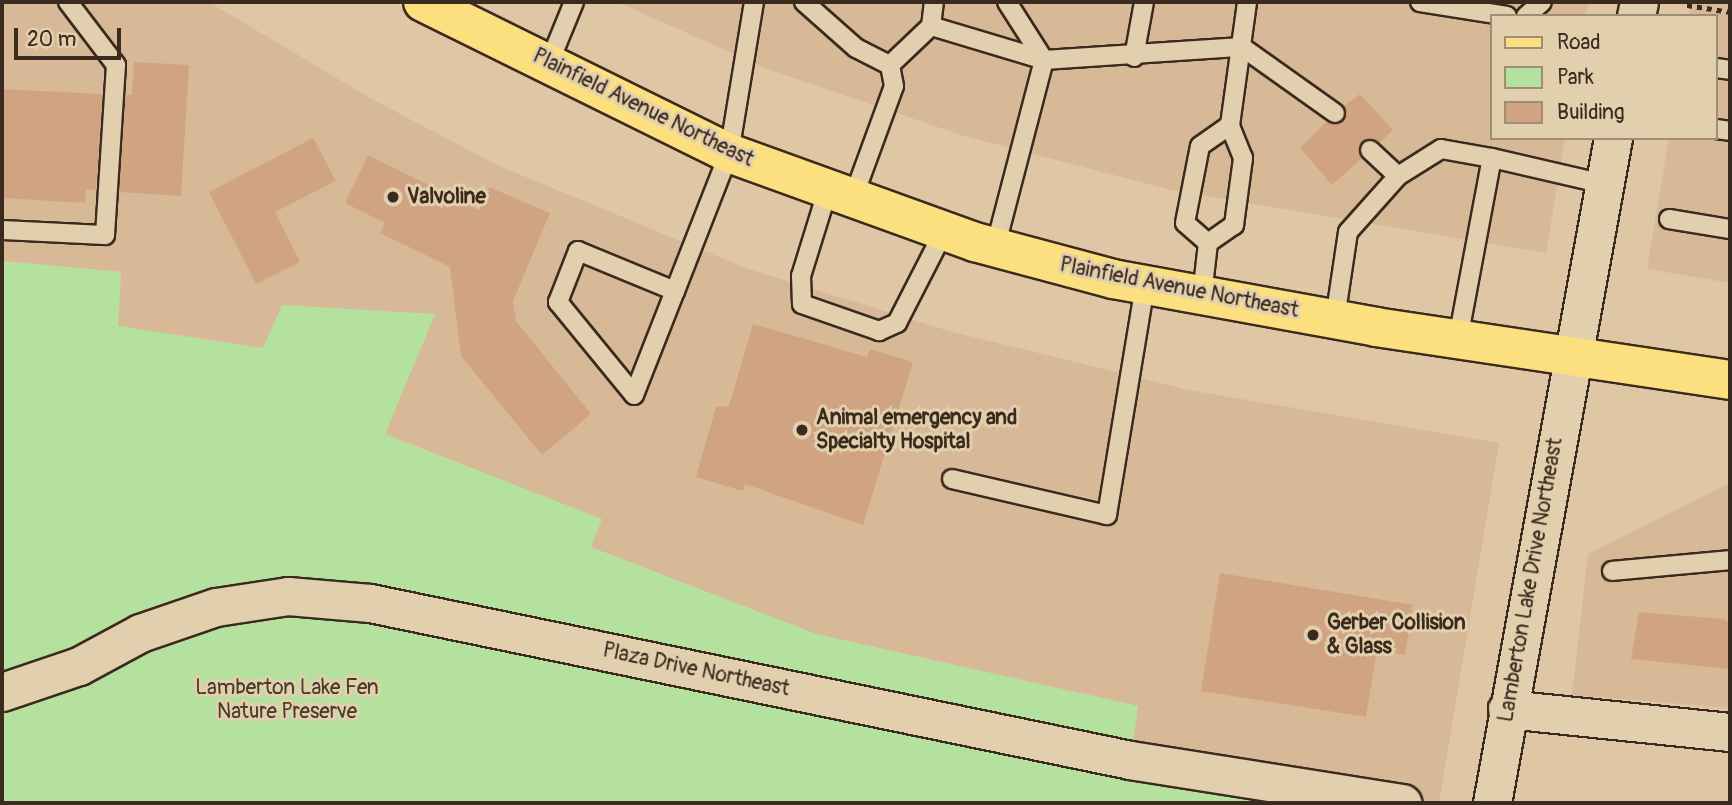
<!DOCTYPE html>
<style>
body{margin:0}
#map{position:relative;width:1732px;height:805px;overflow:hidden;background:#dfc7a5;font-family:Pangolin,sans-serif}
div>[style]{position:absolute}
.built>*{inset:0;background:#d7b998}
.green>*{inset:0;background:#b5e19e}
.building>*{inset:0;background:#d0a483}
.path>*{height:4.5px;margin-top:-2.25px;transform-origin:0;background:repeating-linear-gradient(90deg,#3b2a1e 0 5px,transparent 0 10px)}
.roads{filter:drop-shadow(2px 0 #3b2a1e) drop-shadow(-2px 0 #3b2a1e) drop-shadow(0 2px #3b2a1e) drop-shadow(0 -2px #3b2a1e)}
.service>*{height:18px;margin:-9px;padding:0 9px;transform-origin:9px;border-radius:9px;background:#e2cfad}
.minor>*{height:37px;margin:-18.5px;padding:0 18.5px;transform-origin:18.5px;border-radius:18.5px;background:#e2cfad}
.primary>*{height:38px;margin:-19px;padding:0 19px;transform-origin:19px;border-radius:19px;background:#fce080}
.dots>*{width:19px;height:19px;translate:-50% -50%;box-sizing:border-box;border:4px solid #e2cfad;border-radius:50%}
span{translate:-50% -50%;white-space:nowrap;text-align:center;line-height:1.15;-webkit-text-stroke:6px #e2cfad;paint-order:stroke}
.street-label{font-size:21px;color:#3b2a1e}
.poi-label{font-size:21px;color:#3b2a1e;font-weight:700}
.left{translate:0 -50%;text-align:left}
.park-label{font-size:21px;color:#473c2b}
.frame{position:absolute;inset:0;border:4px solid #3b2a1e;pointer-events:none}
.legend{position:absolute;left:1490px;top:14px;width:228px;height:126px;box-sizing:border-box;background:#e2cfad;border:2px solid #9f8d74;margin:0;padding:9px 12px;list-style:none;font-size:21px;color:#3b2a1e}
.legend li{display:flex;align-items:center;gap:14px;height:35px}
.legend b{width:35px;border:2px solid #9f8d74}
.scale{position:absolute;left:14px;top:28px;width:107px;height:32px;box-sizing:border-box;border:4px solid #3b2a1e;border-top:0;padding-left:9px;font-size:21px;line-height:24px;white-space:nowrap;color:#3b2a1e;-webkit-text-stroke:5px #e2cfad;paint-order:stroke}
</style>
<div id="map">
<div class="built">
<i style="clip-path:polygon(2px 2px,209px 2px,370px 98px,497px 165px,748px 269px,949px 331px,1189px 390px,1499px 443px,1439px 803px,1403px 803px,1130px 760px,1138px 706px,816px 634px,590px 547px,601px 519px,385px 434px,434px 315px,263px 348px,118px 326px,121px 272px,2px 261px)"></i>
<i style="clip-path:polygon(617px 2px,1588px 2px,1586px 16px,1492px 16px,1492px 138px,1565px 138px,1546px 253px,1171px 190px,964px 136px,770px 70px)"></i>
<i style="clip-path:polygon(1691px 2px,1730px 2px,1730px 283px,1647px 269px,1669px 138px,1716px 138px,1716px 16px,1689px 16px)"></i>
<i style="clip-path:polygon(1730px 483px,1730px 708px,1572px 695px,1588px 554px)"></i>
</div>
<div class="green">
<i style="clip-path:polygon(2px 261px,121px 272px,118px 326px,263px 348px,282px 305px,435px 314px,385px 434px,602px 519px,591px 547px,816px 634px,1138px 706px,1130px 759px,1403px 803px,2px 803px)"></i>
</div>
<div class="building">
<i style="clip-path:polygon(134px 62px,189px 65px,181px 196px,119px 192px,125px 95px,132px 95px)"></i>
<i style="clip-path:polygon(2px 89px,103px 94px,96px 190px,86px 189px,85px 203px,2px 198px)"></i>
<i style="clip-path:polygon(1360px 94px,1393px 130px,1379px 143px,1362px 142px,1362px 158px,1332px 185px,1300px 148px,1327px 121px,1344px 120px,1344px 106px)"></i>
<i style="clip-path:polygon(313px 138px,336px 181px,275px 212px,300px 262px,256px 284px,209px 192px)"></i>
<i style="clip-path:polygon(368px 155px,479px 210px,489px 187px,550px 213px,513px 301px,516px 321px,591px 414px,542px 455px,461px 356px,450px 267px,380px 233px,385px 223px,345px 203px)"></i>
<i style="clip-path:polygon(753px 324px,867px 357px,870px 349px,913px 362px,863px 525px,745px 484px,743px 491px,696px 477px,716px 407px,729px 406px)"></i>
<i style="clip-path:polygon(1220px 573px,1413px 605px,1405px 655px,1377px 650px,1366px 717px,1201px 691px)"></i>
<i style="clip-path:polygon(1639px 612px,1724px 619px,1730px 624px,1730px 669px,1631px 659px)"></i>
</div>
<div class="path">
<i style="left:1687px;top:5px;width:44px;rotate:9.2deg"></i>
</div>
<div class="roads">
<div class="service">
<i style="left:804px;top:2px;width:69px;rotate:41.5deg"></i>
<i style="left:856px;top:48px;width:38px;rotate:27deg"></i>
<i style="left:1420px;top:2px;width:88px;rotate:9.1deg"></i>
<i style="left:1526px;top:16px;width:21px;rotate:-41deg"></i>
<i style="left:931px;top:26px;width:118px;rotate:16.7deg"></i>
<i style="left:1044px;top:60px;width:198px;rotate:-3.8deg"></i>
<i style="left:1242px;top:47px;width:114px;rotate:35.4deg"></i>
<i style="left:1134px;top:57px;width:56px;rotate:-79.7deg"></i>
<i style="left:549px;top:63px;width:66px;rotate:-67.7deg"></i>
<i style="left:890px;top:65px;width:57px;rotate:-43.6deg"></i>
<i style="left:931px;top:26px;width:24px;rotate:-83deg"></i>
<i style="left:1716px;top:68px;width:14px;rotate:8deg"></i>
<i style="left:1716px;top:129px;width:14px;rotate:8deg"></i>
<i style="left:1370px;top:150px;width:38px;rotate:43deg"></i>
<i style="left:828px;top:189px;width:91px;rotate:107.2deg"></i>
<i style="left:801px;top:276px;width:28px;rotate:88deg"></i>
<i style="left:802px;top:304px;width:82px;rotate:19.3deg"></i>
<i style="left:879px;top:331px;width:20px;rotate:-24deg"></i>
<i style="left:897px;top:323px;width:103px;rotate:-62.9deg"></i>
<i style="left:853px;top:198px;width:119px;rotate:-69.9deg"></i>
<i style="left:894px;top:86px;width:21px;rotate:-101deg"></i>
<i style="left:1669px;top:219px;width:62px;rotate:9.3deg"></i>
<i style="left:2px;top:230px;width:103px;rotate:2.8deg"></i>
<i style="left:105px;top:235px;width:170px;rotate:-86.3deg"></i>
<i style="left:116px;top:65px;width:79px;rotate:-127.3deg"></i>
<i style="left:1208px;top:243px;width:30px;rotate:-139deg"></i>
<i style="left:1185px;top:223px;width:78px;rotate:-79deg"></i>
<i style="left:1200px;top:146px;width:37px;rotate:-35deg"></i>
<i style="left:995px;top:248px;width:194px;rotate:-75.4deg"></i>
<i style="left:1044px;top:60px;width:69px;rotate:-122.5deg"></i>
<i style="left:675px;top:291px;width:105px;rotate:-157.6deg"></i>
<i style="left:578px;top:251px;width:55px;rotate:111.4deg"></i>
<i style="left:558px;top:302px;width:120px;rotate:50.7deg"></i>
<i style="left:634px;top:395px;width:112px;rotate:-68.5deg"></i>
<i style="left:675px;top:291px;width:148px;rotate:-68.6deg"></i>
<i style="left:729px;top:153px;width:153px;rotate:-80.6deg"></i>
<i style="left:1202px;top:295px;width:52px;rotate:-83.4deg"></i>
<i style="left:1208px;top:243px;width:32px;rotate:-35deg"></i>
<i style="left:1234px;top:225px;width:68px;rotate:-82.3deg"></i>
<i style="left:1243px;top:158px;width:35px;rotate:-112deg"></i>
<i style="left:1230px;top:125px;width:124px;rotate:-82.1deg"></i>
<i style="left:1335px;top:319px;width:88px;rotate:-81.5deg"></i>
<i style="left:1348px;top:232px;width:75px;rotate:-48.2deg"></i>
<i style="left:1398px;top:176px;width:51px;rotate:-32.1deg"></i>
<i style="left:1441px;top:149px;width:52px;rotate:10deg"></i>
<i style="left:1458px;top:339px;width:184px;rotate:-79.4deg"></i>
<i style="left:1492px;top:158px;width:115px;rotate:13.1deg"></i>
<i style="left:952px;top:479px;width:159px;rotate:13.1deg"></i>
<i style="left:1107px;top:515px;width:233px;rotate:-80.6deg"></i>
<i style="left:1612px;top:571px;width:119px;rotate:-5.3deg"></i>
</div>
<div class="minor">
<i style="left:1636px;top:16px;width:14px;rotate:-78deg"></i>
<i style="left:2px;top:692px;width:81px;rotate:-18.7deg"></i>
<i style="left:79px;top:666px;width:69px;rotate:-28.4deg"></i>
<i style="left:140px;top:633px;width:80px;rotate:-18.9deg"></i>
<i style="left:216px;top:607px;width:73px;rotate:-8.7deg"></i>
<i style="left:288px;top:596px;width:82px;rotate:4.9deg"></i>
<i style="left:370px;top:603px;width:776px;rotate:11.67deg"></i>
<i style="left:1130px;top:760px;width:276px;rotate:9deg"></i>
<i style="left:1507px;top:709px;width:224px;rotate:5.9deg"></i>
<i style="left:1492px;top:803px;width:676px;rotate:-79.69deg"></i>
</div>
<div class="primary">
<i style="left:423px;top:2px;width:341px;rotate:26.3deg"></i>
<i style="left:729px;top:153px;width:262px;rotate:19.9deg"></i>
<i style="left:975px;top:242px;width:143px;rotate:15deg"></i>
<i style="left:1113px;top:279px;width:267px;rotate:10.3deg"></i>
<i style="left:1376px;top:327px;width:358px;rotate:8.5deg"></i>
</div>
</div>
<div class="dots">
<i style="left:393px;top:197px;background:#3b2a1e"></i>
<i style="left:802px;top:430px;background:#3b2a1e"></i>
<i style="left:1313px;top:635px;background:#3b2a1e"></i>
</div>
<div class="street-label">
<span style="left:643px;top:108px;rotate:26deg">Plainfield Avenue Northeast</span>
<span style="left:1179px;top:288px;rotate:11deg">Plainfield Avenue Northeast</span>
<span style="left:1531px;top:580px;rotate:-80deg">Lamberton Lake Drive Northeast</span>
<span style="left:696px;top:670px;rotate:12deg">Plaza Drive Northeast</span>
</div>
<div class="poi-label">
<span class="left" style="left:407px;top:197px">Valvoline</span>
<span class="left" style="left:816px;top:430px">Animal emergency and<br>Specialty Hospital</span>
<span class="left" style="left:1327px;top:635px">Gerber Collision<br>&amp; Glass</span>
</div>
<div class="park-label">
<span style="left:287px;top:700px">Lamberton Lake Fen<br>Nature Preserve</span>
</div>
<div class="frame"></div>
<ul class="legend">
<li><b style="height:9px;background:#fce080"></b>Road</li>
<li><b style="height:19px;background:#b5e19e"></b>Park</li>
<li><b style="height:19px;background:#d0a483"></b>Building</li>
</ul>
<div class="scale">20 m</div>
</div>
